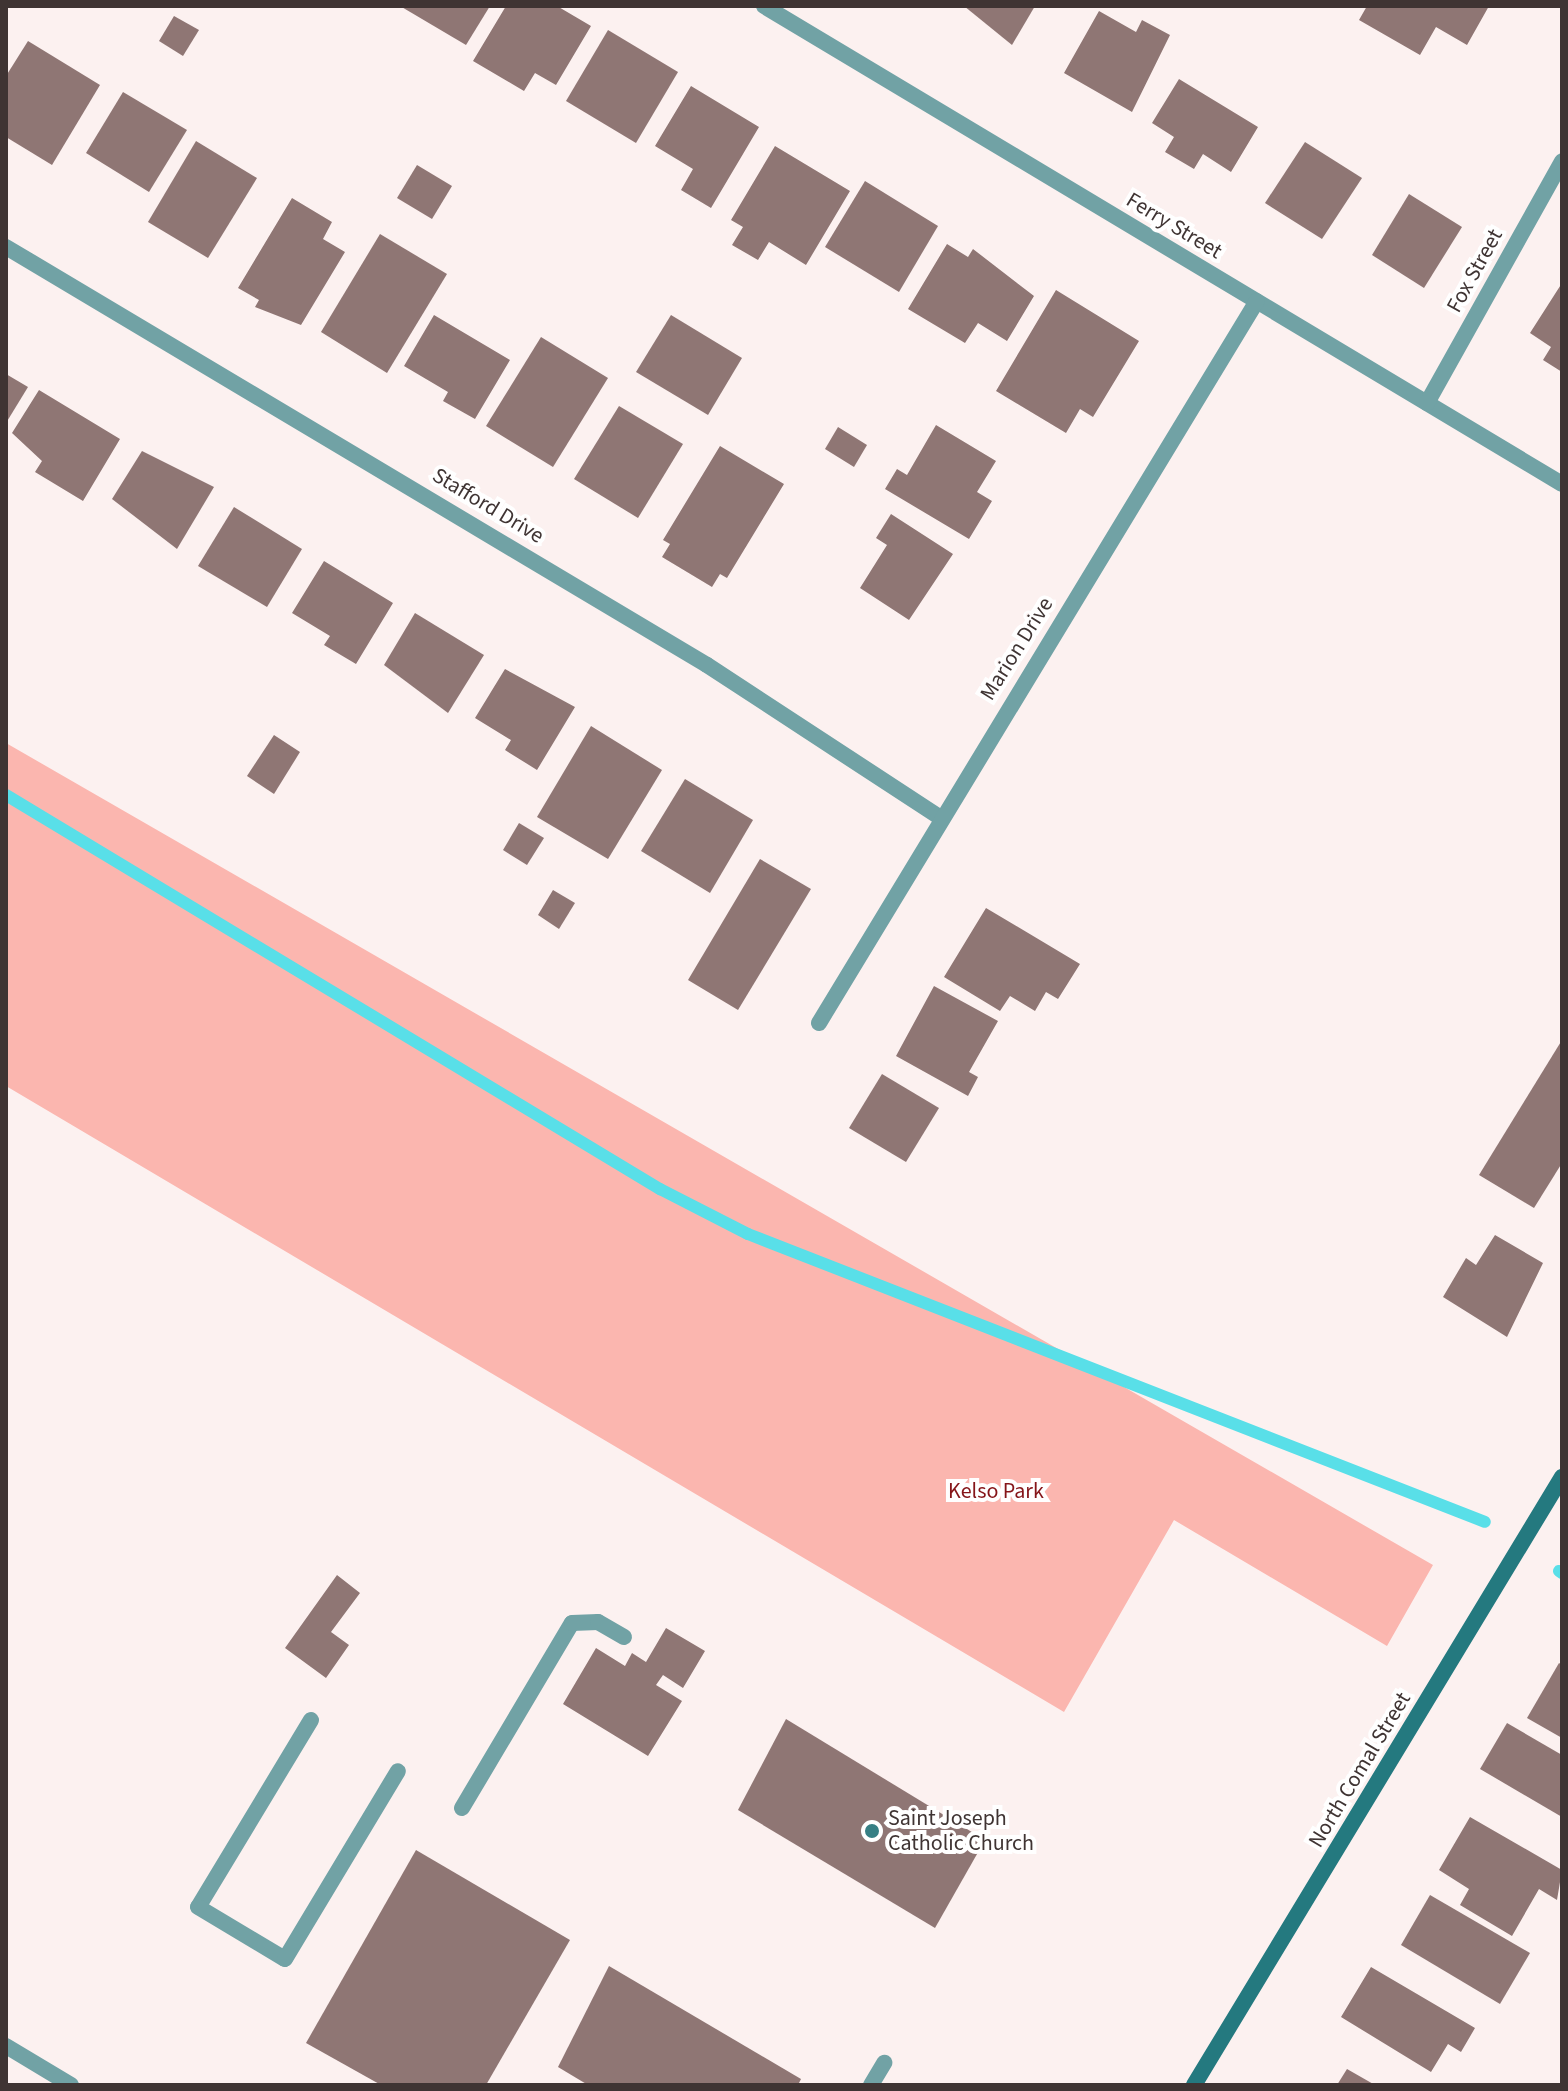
<!DOCTYPE html>
<style>
body{margin:0}
#map{position:relative;width:1568px;height:2091px;overflow:hidden;background:#fcf1f0;font-family:"Source Sans 3",sans-serif}
div>[style]{position:absolute}
.green>*{inset:0;background:#fbb6af}
.stream>*{height:12px;margin:-6px;padding:0 6px;transform-origin:6px;border-radius:6px;background:#59dfe8}
.building>*{inset:0;background:#8f7674}
.lane>*{height:16px;margin:-8px;padding:0 8px;transform-origin:8px;border-radius:8px;background:#71a2a5}
.street>*{height:16px;margin:-8px;padding:0 8px;transform-origin:8px;border-radius:8px;background:#71a2a5}
.secondary>*{height:16px;margin:-8px;padding:0 8px;transform-origin:8px;border-radius:8px;background:#24797f}
.dots>*{width:22px;height:22px;translate:-50% -50%;box-sizing:border-box;border:4px solid #fff;border-radius:50%}
span{translate:-50% -50%;white-space:nowrap;text-align:center;line-height:1.15;-webkit-text-stroke:8px #fff;paint-order:stroke}
.street-label{font-size:22px;color:#3f3433}
.park-label{font-size:22px;color:#851519}
.poi-label{font-size:22px;color:#3f3433}
.left{translate:0 -50%;text-align:left}
.frame{position:absolute;inset:0;border:8px solid #3f3433;pointer-events:none}
</style>
<div id="map">
<div class="green">
<i style="clip-path:polygon(6px 743px,1433px 1565px,1387px 1646px,1174px 1520px,1064px 1712px,6px 1086px)"></i>
</div>
<div class="stream">
<i style="left:6px;top:795px;width:764px;rotate:31.07deg"></i>
<i style="left:660px;top:1189px;width:99px;rotate:27.1deg"></i>
<i style="left:748px;top:1234px;width:791px;rotate:21.34deg"></i>
<i style="left:1559px;top:1571px;width:4px;rotate:34deg"></i>
</div>
<div class="building">
<i style="clip-path:polygon(400px 6px,490px 6px,466px 45px)"></i>
<i style="clip-path:polygon(506px 6px,557px 6px,591px 26px,556px 85px,535px 73px,524px 91px,473px 61px)"></i>
<i style="clip-path:polygon(964px 6px,1035px 6px,1012px 45px)"></i>
<i style="clip-path:polygon(1367px 6px,1489px 6px,1467px 45px,1436px 27px,1420px 55px,1359px 20px)"></i>
<i style="clip-path:polygon(1099px 11px,1136px 32px,1142px 20px,1170px 35px,1132px 112px,1064px 73px)"></i>
<i style="clip-path:polygon(174px 16px,199px 30px,183px 56px,159px 41px)"></i>
<i style="clip-path:polygon(608px 30px,678px 72px,636px 143px,566px 101px)"></i>
<i style="clip-path:polygon(28px 41px,100px 85px,52px 165px,6px 137px,6px 76px)"></i>
<i style="clip-path:polygon(1179px 79px,1258px 127px,1231px 172px,1203px 154px,1194px 169px,1165px 152px,1174px 137px,1152px 123px)"></i>
<i style="clip-path:polygon(691px 86px,759px 127px,711px 208px,681px 190px,693px 169px,655px 146px)"></i>
<i style="clip-path:polygon(123px 92px,187px 130px,149px 192px,86px 153px)"></i>
<i style="clip-path:polygon(196px 141px,257px 178px,208px 258px,148px 222px)"></i>
<i style="clip-path:polygon(1305px 142px,1362px 178px,1322px 239px,1265px 203px)"></i>
<i style="clip-path:polygon(775px 146px,850px 191px,806px 265px,769px 242px,758px 260px,732px 245px,743px 227px,731px 220px)"></i>
<i style="clip-path:polygon(417px 165px,452px 186px,432px 219px,397px 198px)"></i>
<i style="clip-path:polygon(865px 181px,938px 226px,899px 292px,825px 247px)"></i>
<i style="clip-path:polygon(1409px 194px,1462px 227px,1424px 288px,1372px 255px)"></i>
<i style="clip-path:polygon(292px 198px,332px 222px,323px 239px,345px 252px,301px 325px,255px 307px,259px 300px,238px 288px)"></i>
<i style="clip-path:polygon(380px 234px,447px 274px,387px 373px,321px 332px)"></i>
<i style="clip-path:polygon(947px 244px,968px 257px,973px 249px,1034px 296px,1007px 341px,978px 323px,965px 343px,908px 309px)"></i>
<i style="clip-path:polygon(1562px 283px,1562px 372px,1543px 360px,1551px 347px,1530px 333px)"></i>
<i style="clip-path:polygon(1056px 290px,1139px 341px,1093px 417px,1080px 409px,1066px 433px,996px 391px)"></i>
<i style="clip-path:polygon(434px 315px,510px 360px,475px 419px,443px 401px,448px 392px,404px 366px)"></i>
<i style="clip-path:polygon(671px 315px,742px 358px,708px 415px,636px 372px)"></i>
<i style="clip-path:polygon(541px 337px,608px 378px,553px 467px,486px 426px)"></i>
<i style="clip-path:polygon(6px 374px,28px 387px,6px 423px)"></i>
<i style="clip-path:polygon(39px 390px,120px 439px,83px 501px,35px 472px,42px 461px,12px 433px)"></i>
<i style="clip-path:polygon(619px 406px,683px 444px,638px 518px,574px 479px)"></i>
<i style="clip-path:polygon(936px 425px,996px 461px,977px 492px,992px 501px,969px 539px,885px 489px,897px 469px,907px 475px)"></i>
<i style="clip-path:polygon(838px 427px,867px 445px,854px 467px,825px 449px)"></i>
<i style="clip-path:polygon(720px 446px,784px 484px,727px 578px,720px 574px,712px 587px,662px 557px,670px 544px,663px 540px)"></i>
<i style="clip-path:polygon(142px 451px,214px 487px,177px 549px,112px 499px)"></i>
<i style="clip-path:polygon(234px 507px,302px 549px,267px 607px,198px 566px)"></i>
<i style="clip-path:polygon(891px 514px,953px 554px,909px 620px,860px 588px,887px 545px,876px 538px)"></i>
<i style="clip-path:polygon(324px 561px,393px 603px,356px 664px,324px 645px,330px 636px,292px 613px)"></i>
<i style="clip-path:polygon(415px 613px,484px 655px,448px 713px,384px 665px)"></i>
<i style="clip-path:polygon(505px 669px,575px 707px,537px 770px,505px 750px,511px 740px,475px 718px)"></i>
<i style="clip-path:polygon(591px 726px,662px 770px,608px 859px,537px 817px)"></i>
<i style="clip-path:polygon(274px 735px,300px 752px,274px 794px,247px 776px)"></i>
<i style="clip-path:polygon(685px 779px,753px 820px,710px 893px,641px 851px)"></i>
<i style="clip-path:polygon(519px 823px,544px 838px,527px 865px,503px 850px)"></i>
<i style="clip-path:polygon(760px 859px,811px 889px,738px 1010px,688px 980px)"></i>
<i style="clip-path:polygon(553px 890px,575px 903px,559px 929px,538px 915px)"></i>
<i style="clip-path:polygon(986px 908px,1080px 964px,1058px 999px,1046px 992px,1035px 1011px,1010px 996px,1000px 1011px,944px 977px)"></i>
<i style="clip-path:polygon(934px 986px,998px 1021px,969px 1072px,978px 1077px,968px 1096px,896px 1056px)"></i>
<i style="clip-path:polygon(1562px 1040px,1562px 1163px,1534px 1208px,1479px 1175px)"></i>
<i style="clip-path:polygon(882px 1074px,939px 1108px,906px 1162px,849px 1128px)"></i>
<i style="clip-path:polygon(1495px 1235px,1543px 1263px,1507px 1337px,1443px 1297px,1466px 1258px,1476px 1265px)"></i>
<i style="clip-path:polygon(337px 1575px,360px 1593px,331px 1632px,349px 1645px,326px 1678px,285px 1648px)"></i>
<i style="clip-path:polygon(666px 1628px,705px 1651px,683px 1688px,663px 1675px,656px 1685px,682px 1701px,648px 1756px,563px 1704px,596px 1648px,625px 1666px,632px 1653px,646px 1662px)"></i>
<i style="clip-path:polygon(1559px 1663px,1562px 1665px,1562px 1738px,1527px 1718px)"></i>
<i style="clip-path:polygon(786px 1719px,985px 1840px,935px 1928px,738px 1810px)"></i>
<i style="clip-path:polygon(1507px 1723px,1562px 1755px,1562px 1817px,1480px 1769px)"></i>
<i style="clip-path:polygon(1470px 1817px,1562px 1870px,1557px 1900px,1539px 1889px,1512px 1936px,1460px 1905px,1469px 1889px,1439px 1870px)"></i>
<i style="clip-path:polygon(416px 1850px,570px 1940px,486px 2085px,381px 2085px,306px 2043px)"></i>
<i style="clip-path:polygon(1430px 1895px,1530px 1953px,1500px 2004px,1401px 1945px)"></i>
<i style="clip-path:polygon(609px 1966px,801px 2079px,798px 2085px,588px 2085px,558px 2067px)"></i>
<i style="clip-path:polygon(1371px 1967px,1475px 2028px,1461px 2052px,1448px 2044px,1431px 2072px,1341px 2017px)"></i>
<i style="clip-path:polygon(1347px 2069px,1375px 2085px,1337px 2085px)"></i>
</div>
<div class="lane">
<i style="left:311px;top:1720px;width:218px;rotate:121.1deg"></i>
<i style="left:198px;top:1907px;width:101px;rotate:30.9deg"></i>
<i style="left:285px;top:1959px;width:219px;rotate:-59deg"></i>
<i style="left:462px;top:1808px;width:215px;rotate:-59.3deg"></i>
<i style="left:572px;top:1623px;width:26px;rotate:-2deg"></i>
<i style="left:598px;top:1622px;width:30px;rotate:30deg"></i>
<i style="left:871px;top:2085px;width:26px;rotate:-59deg"></i>
</div>
<div class="street">
<i style="left:764px;top:6px;width:930px;rotate:30.92deg"></i>
<i style="left:6px;top:247px;width:816px;rotate:30.81deg"></i>
<i style="left:707px;top:665px;width:277px;rotate:33.2deg"></i>
<i style="left:1427px;top:403px;width:277px;rotate:-60.8deg"></i>
<i style="left:819px;top:1023px;width:844px;rotate:-58.76deg"></i>
<i style="left:6px;top:2046px;width:76px;rotate:31deg"></i>
</div>
<div class="secondary">
<i style="left:1194px;top:2085px;width:711px;rotate:-58.82deg"></i>
</div>
<div class="dots">
<i style="left:872px;top:1831px;background:#367f84"></i>
</div>
<div class="street-label">
<span style="left:1174px;top:226px;rotate:31deg">Ferry Street</span>
<span style="left:1475px;top:271px;rotate:-61deg">Fox Street</span>
<span style="left:488px;top:506px;rotate:31deg">Stafford Drive</span>
<span style="left:1017px;top:649px;rotate:-58deg">Marion Drive</span>
<span style="left:1360px;top:1770px;rotate:-59deg">North Comal Street</span>
</div>
<div class="park-label">
<span style="left:996px;top:1492px">Kelso Park</span>
</div>
<div class="poi-label">
<span class="left" style="left:888px;top:1831px">Saint Joseph<br>Catholic Church</span>
</div>
<div class="frame"></div>
</div>
